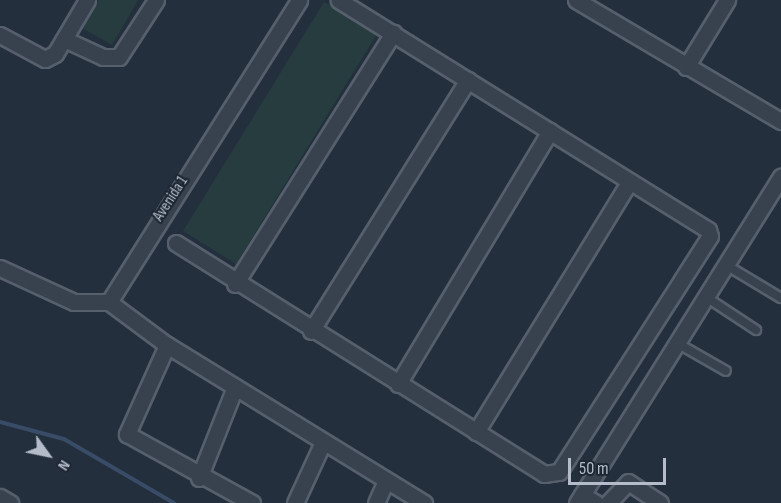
<!DOCTYPE html>
<style>
body{margin:0}
#map{position:relative;width:781px;height:503px;overflow:hidden;background:#242f3e;font-family:"Sofia Sans Condensed",sans-serif}
div>[style]{position:absolute}
.green>*{inset:0;background:#263c3f}
.stream>*{height:4px;margin:-2px;padding:0 2px;transform-origin:2px;border-radius:2px;background:#394c67}
.roads{filter:drop-shadow(2px 0 #565f6c) drop-shadow(-2px 0 #565f6c) drop-shadow(0 2px #565f6c) drop-shadow(0 -2px #565f6c)}
.lane>*{height:8px;margin:-4px;padding:0 4px;transform-origin:4px;border-radius:4px;background:#38414e}
.street>*{height:15px;margin:-7.5px;padding:0 7.5px;transform-origin:7.5px;border-radius:7.5px;background:#38414e}
span{translate:-50% -50%;white-space:nowrap;text-align:center;line-height:1.15;-webkit-text-stroke:4.5px #1d2633;paint-order:stroke}
.street-label{font-size:16px;color:#b4bcc9}
.north{position:absolute;left:18px;top:425px;width:60px;height:60px;-webkit-text-stroke:4px #1d2633;paint-order:stroke;rotate:123deg;font-size:16px;font-weight:700;line-height:24px;text-align:center;color:#b4bcc9}
.north::after{content:'';display:block;margin:auto;width:21px;height:27px;background:#b4bcc9;clip-path:polygon(50% 0,100% 100%,50% 72%,0 100%)}
.scale{position:absolute;left:568px;top:458px;width:98px;height:27px;box-sizing:border-box;border:3px solid #b4bcc9;border-top:0;padding-left:8px;font-size:18px;line-height:21px;white-space:nowrap;color:#b4bcc9;-webkit-text-stroke:4px #1d2633;paint-order:stroke}
</style>
<div id="map">
<div class="green">
<i style="clip-path:polygon(99px 0,138px 0,112px 45px,82px 28px)"></i>
<i style="clip-path:polygon(324px 2px,377px 34px,236px 264px,183px 231px)"></i>
</div>
<div class="stream">
<i style="left:0;top:422px;width:66px;rotate:14.9deg"></i>
<i style="left:64px;top:439px;width:127px;rotate:30.2deg"></i>
</div>
<div class="roads">
<div class="lane">
<i style="left:726px;top:265px;width:64px;rotate:31deg"></i>
<i style="left:706px;top:297px;width:60px;rotate:33.4deg"></i>
<i style="left:677px;top:343px;width:56px;rotate:29.7deg"></i>
</div>
<div class="street">
<i style="left:576px;top:0;width:238px;rotate:30.6deg"></i>
<i style="left:0;top:35px;width:51px;rotate:28.1deg"></i>
<i style="left:45px;top:59px;width:11px;rotate:-27deg"></i>
<i style="left:55px;top:54px;width:63px;rotate:-59.3deg"></i>
<i style="left:64px;top:39px;width:43px;rotate:24.8deg"></i>
<i style="left:103px;top:57px;width:16px"></i>
<i style="left:119px;top:57px;width:68px;rotate:-57deg"></i>
<i style="left:686px;top:67px;width:79px;rotate:-58.5deg"></i>
<i style="left:176px;top:243px;width:434px;rotate:32.1deg"></i>
<i style="left:544px;top:474px;width:15px;rotate:-8deg"></i>
<i style="left:559px;top:472px;width:280px;rotate:-57.4deg"></i>
<i style="left:710px;top:236px;width:6px;rotate:-108deg"></i>
<i style="left:708px;top:230px;width:435px;rotate:-148.1deg"></i>
<i style="left:0;top:268px;width:81px;rotate:24.7deg"></i>
<i style="left:74px;top:302px;width:35px"></i>
<i style="left:109px;top:302px;width:357px;rotate:-57.8deg"></i>
<i style="left:235px;top:284px;width:297px;rotate:-57.8deg"></i>
<i style="left:109px;top:302px;width:72px;rotate:36.6deg"></i>
<i style="left:167px;top:345px;width:302px;rotate:31.6deg"></i>
<i style="left:311px;top:331px;width:296px;rotate:-58deg"></i>
<i style="left:167px;top:345px;width:98px;rotate:114.2deg"></i>
<i style="left:127px;top:434px;width:143px;rotate:28.9deg"></i>
<i style="left:398px;top:384px;width:295px;rotate:-59deg"></i>
<i style="left:476px;top:432px;width:294px;rotate:-58.5deg"></i>
<i style="left:199px;top:478px;width:98px;rotate:-68.4deg"></i>
<i style="left:582px;top:495px;width:16px;rotate:30deg"></i>
<i style="left:0;top:497px;width:12px;rotate:31deg"></i>
<i style="left:295px;top:503px;width:67px;rotate:-65.3deg"></i>
<i style="left:376px;top:503px;width:24px;rotate:-66deg"></i>
<i style="left:577px;top:503px;width:385px;rotate:-58deg"></i>
<i style="left:608px;top:503px;width:29px;rotate:-46deg"></i>
<i style="left:628px;top:482px;width:38px;rotate:33deg"></i>
</div>
</div>
<div class="street-label">
<span style="left:171px;top:199px;rotate:-57deg">Avenida 1</span>
</div>
<div class="north">N</div>
<div class="scale">50 m</div>
</div>
